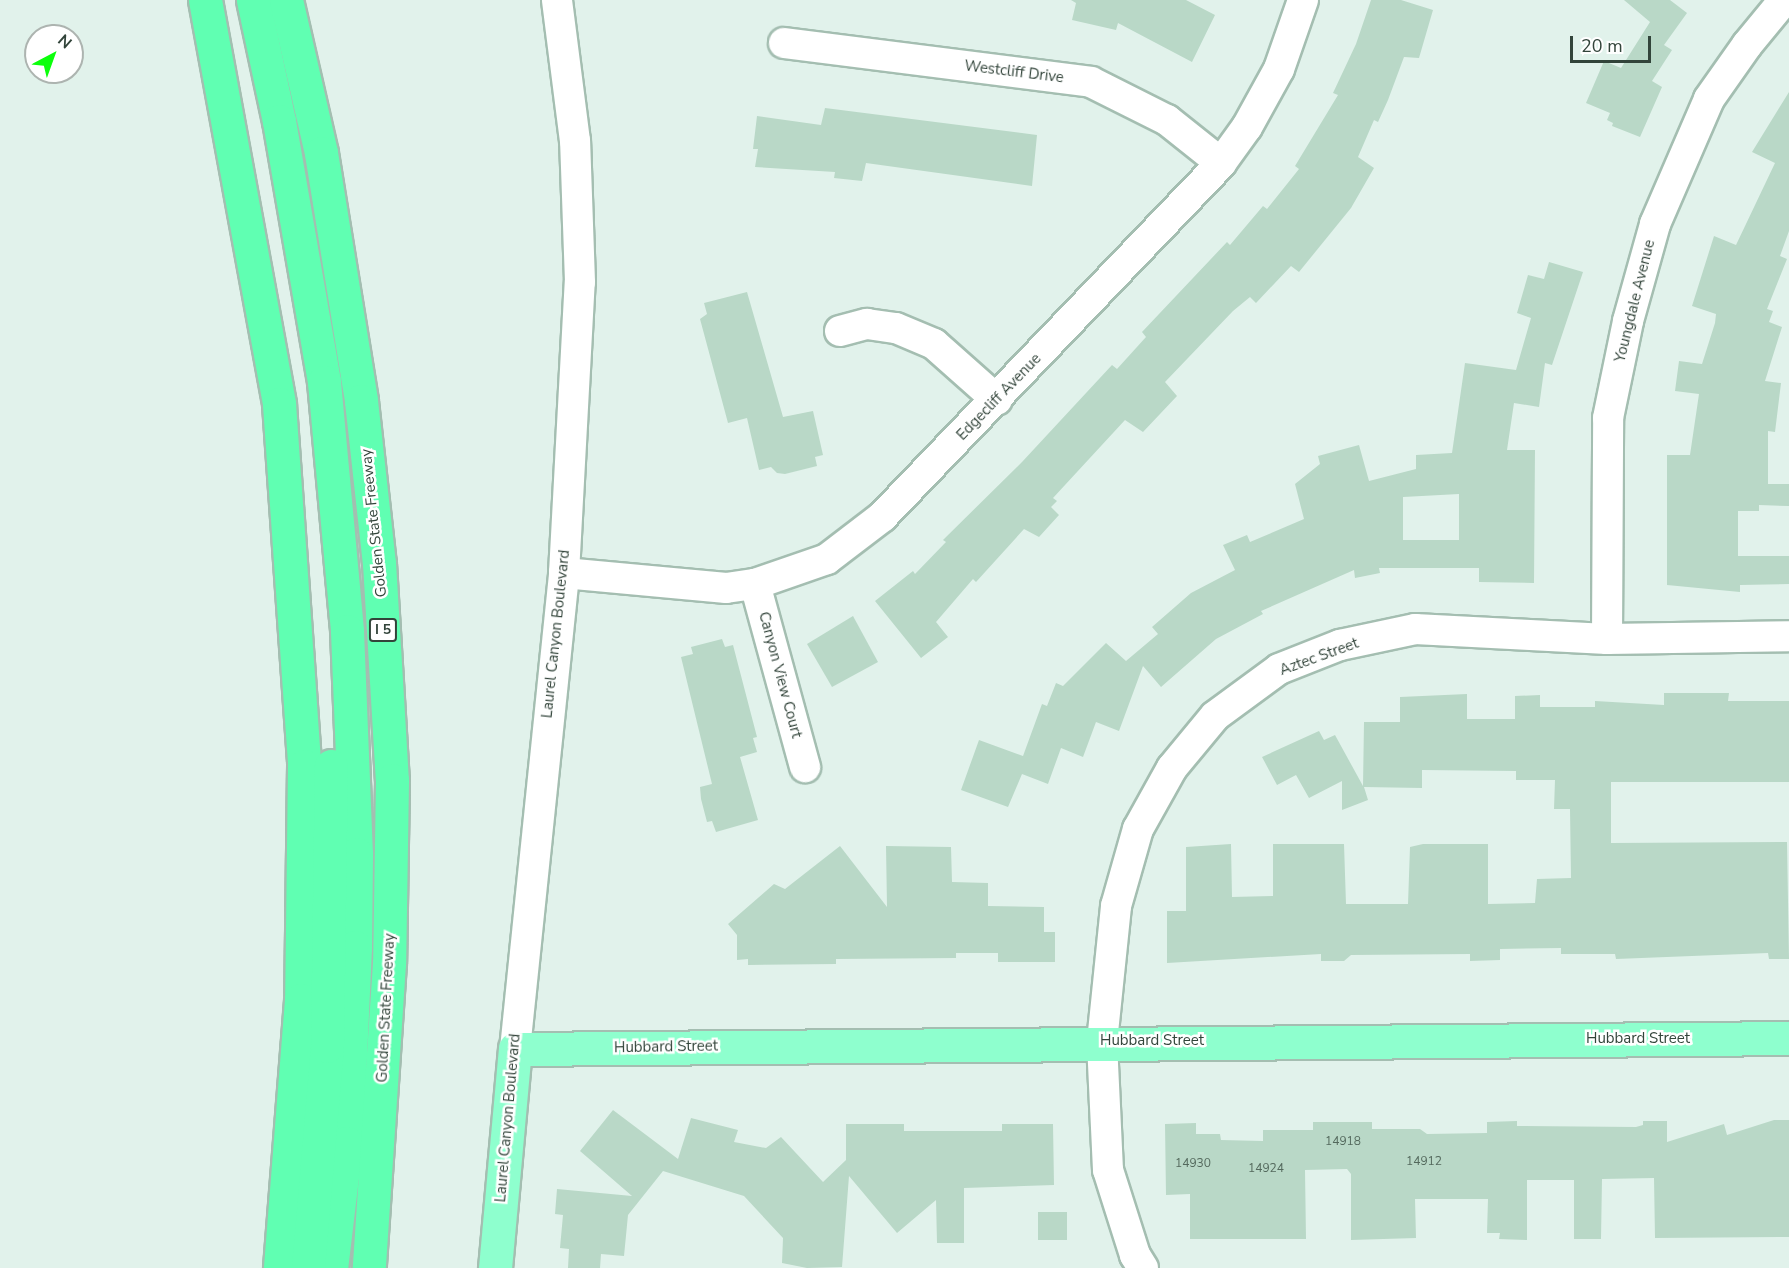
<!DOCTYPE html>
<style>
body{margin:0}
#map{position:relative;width:1789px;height:1268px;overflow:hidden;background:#e1f2eb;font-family:"Nunito Sans",sans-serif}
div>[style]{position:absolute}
.building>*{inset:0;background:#b9d8c7}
.roads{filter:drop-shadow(2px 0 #a4beb1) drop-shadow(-2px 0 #a4beb1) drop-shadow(0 2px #a4beb1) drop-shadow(0 -2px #a4beb1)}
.minor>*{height:30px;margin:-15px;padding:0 15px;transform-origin:15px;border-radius:15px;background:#fff}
.major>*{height:33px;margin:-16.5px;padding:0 16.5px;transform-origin:16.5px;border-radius:16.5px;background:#8effce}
.highway>*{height:33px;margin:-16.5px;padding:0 16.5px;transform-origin:16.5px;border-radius:16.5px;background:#60ffb2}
span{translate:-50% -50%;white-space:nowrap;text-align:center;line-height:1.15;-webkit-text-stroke:5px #fff;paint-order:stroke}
.number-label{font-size:12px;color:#54695d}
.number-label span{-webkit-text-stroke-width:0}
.shield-label span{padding:2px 4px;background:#fff;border:2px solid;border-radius:4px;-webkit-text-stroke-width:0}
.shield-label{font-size:14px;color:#32443a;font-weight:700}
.street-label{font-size:15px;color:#32443a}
.north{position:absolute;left:24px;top:24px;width:60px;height:60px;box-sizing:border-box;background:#fff;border:2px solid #adb4b0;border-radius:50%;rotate:41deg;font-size:16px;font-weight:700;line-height:24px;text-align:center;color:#32443a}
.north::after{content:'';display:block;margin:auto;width:21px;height:27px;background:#0cff0c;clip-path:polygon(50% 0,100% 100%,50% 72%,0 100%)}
.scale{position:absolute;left:1570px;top:36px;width:81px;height:27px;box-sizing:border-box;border:3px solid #32443a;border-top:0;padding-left:8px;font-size:18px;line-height:21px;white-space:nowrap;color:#32443a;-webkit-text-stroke:4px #fff;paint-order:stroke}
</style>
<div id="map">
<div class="building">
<i style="clip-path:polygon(1071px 0,1186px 0,1215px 15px,1192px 62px,1118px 23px,1116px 30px,1072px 20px,1076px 3px)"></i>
<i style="clip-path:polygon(1371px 0,1401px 0,1433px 10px,1419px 58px,1404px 57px,1388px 100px,1378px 122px,1374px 120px,1358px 157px,1374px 168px,1351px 208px,1299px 272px,1291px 266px,1256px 303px,1250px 297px,1233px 311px,1165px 382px,1177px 396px,1143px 432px,1125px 420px,1053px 498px,1057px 501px,1051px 507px,1059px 515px,1039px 537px,1024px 529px,976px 582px,973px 579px,936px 622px,948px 637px,921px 658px,875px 601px,913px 571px,915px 574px,946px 542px,943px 540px,1022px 462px,1112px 365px,1117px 369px,1146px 337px,1142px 332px,1227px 242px,1230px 245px,1263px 206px,1267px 209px,1299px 169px,1295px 166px,1338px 95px,1333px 93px,1356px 44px)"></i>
<i style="clip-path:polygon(1624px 0,1670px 0,1687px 13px,1664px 45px,1672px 50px,1652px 81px,1662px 87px,1640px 137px,1612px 126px,1613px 123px,1607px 120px,1610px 113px,1586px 103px,1604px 61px,1621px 68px,1650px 22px)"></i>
<i style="clip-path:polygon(1789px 92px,1789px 231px,1780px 256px,1787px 259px,1767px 309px,1773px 311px,1769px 322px,1782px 327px,1765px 381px,1781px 383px,1775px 432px,1768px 431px,1768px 484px,1789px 484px,1789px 506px,1759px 505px,1759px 511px,1738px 511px,1738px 556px,1789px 556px,1789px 584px,1740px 585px,1740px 592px,1667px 585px,1667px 455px,1690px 455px,1699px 394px,1675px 391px,1679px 361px,1702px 364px,1715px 323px,1716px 314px,1692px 306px,1714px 236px,1736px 245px,1775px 163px,1752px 152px)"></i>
<i style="clip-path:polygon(825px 108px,1037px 135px,1032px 186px,866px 163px,862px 181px,834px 178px,835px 172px,755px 167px,758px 149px,753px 149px,757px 116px,821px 125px)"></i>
<i style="clip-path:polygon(evenodd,1549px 262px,1583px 272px,1552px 365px,1545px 363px,1539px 407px,1514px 403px,1507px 450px,1535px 450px,1534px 583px,1479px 582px,1479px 568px,1379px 568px,1380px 573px,1355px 578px,1354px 570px,1261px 611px,1263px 614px,1216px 639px,1161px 687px,1143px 666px,1119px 731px,1096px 722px,1083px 757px,1061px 748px,1048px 784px,1022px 774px,1008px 807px,961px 790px,979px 740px,1023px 756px,1042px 704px,1047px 706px,1056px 683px,1063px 686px,1106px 643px,1126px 661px,1158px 634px,1152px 627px,1191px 593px,1235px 570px,1223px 545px,1247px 535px,1250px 542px,1304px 519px,1295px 484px,1320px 464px,1318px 456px,1359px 445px,1369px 481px,1416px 469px,1416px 455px,1452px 453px,1465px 363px,1516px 370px,1531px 318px,1517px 313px,1528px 275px,1544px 279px,1549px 262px,1459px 494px,1459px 540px,1403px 540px,1403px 497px,1459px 494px)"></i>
<i style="clip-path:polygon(747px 292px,783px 417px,813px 411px,823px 455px,815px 457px,817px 466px,785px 474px,777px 473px,771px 467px,759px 470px,747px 418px,728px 423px,700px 319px,707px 314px,704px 303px)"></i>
<i style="clip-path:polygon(853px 616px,878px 662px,832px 687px,807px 644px)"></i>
<i style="clip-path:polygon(722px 639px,725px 647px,733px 645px,757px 737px,753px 738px,757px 752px,740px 757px,758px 820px,716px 832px,712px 821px,707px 822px,701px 799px,700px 787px,712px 784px,681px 657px,693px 654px,691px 647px)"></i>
<i style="clip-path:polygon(1664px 693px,1729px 693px,1728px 701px,1789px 701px,1789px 782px,1611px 782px,1611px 843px,1787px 842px,1789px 959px,1769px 959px,1768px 953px,1616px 959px,1615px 954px,1561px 954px,1561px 948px,1500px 949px,1500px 960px,1470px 961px,1470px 954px,1351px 955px,1344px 961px,1321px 961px,1321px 954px,1167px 963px,1167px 911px,1186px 911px,1186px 847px,1231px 844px,1232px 897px,1273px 896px,1273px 844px,1344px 844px,1346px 904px,1408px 904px,1410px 847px,1423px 844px,1488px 844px,1488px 904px,1535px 903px,1537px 879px,1571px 878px,1570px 809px,1554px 809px,1555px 780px,1516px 780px,1516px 771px,1422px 770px,1422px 788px,1364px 787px,1368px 800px,1342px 810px,1342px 781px,1309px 798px,1296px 775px,1277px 785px,1262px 757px,1319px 731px,1324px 740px,1335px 735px,1363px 786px,1364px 722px,1400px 722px,1400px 697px,1467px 694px,1467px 719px,1515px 719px,1515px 696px,1540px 695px,1540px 707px,1595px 707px,1595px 701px,1664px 705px)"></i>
<i style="clip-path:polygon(840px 846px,887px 907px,886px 846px,951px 847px,952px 882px,988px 883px,988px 906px,1044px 907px,1044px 932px,1055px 932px,1055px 962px,998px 962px,998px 953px,956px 953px,956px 958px,836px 959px,836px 964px,748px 965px,748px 959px,737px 960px,737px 935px,728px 924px,774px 884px,785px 889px)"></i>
<i style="clip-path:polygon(613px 1110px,678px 1159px,691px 1118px,738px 1130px,734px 1142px,766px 1148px,781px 1137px,823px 1182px,846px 1160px,846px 1124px,904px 1124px,904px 1131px,1002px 1131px,1002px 1124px,1053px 1124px,1054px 1185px,964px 1188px,964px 1243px,937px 1243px,936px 1200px,897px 1233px,849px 1176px,842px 1267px,807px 1268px,782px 1263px,783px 1238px,744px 1196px,663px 1171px,628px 1215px,624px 1256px,601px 1254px,600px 1268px,568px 1268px,569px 1249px,560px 1248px,563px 1215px,555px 1214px,557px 1189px,632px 1196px,580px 1151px)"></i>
<i style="clip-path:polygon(1774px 1120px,1789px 1120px,1789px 1237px,1655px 1238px,1654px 1178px,1602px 1179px,1601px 1239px,1574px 1239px,1574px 1180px,1527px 1180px,1527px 1240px,1499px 1239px,1500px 1233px,1487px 1233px,1488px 1199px,1415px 1199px,1416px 1238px,1351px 1240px,1351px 1174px,1347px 1169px,1305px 1170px,1306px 1239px,1190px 1239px,1190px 1194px,1166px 1195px,1165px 1124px,1196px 1123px,1196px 1134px,1220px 1134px,1221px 1140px,1263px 1141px,1263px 1130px,1313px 1130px,1313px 1122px,1372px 1122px,1372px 1129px,1420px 1129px,1427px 1134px,1487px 1133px,1487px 1122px,1517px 1121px,1517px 1126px,1636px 1127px,1643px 1125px,1643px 1121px,1667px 1121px,1667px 1142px,1724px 1124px,1727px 1135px)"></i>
<i style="clip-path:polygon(1038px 1212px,1067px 1212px,1067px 1240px,1038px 1240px)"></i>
</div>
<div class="roads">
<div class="minor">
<i style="left:784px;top:43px;width:309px;rotate:7.2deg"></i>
<i style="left:1091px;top:82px;width:85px;rotate:26.6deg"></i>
<i style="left:1167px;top:120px;width:69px;rotate:38.5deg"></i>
<i style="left:840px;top:331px;width:28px;rotate:-15deg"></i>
<i style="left:867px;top:324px;width:29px;rotate:8deg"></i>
<i style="left:896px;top:328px;width:41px;rotate:22.8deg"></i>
<i style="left:934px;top:344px;width:84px;rotate:41.6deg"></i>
<i style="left:564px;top:573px;width:163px;rotate:5.3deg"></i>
<i style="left:726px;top:588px;width:29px;rotate:-8deg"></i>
<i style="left:755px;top:584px;width:76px;rotate:-19.1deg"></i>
<i style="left:827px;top:559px;width:69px;rotate:-37.4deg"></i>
<i style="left:882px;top:517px;width:490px;rotate:-46.2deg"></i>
<i style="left:1221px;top:163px;width:44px;rotate:-54.2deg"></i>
<i style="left:1247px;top:127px;width:66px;rotate:-61.1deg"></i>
<i style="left:1279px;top:69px;width:73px;rotate:-70.8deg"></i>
<i style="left:755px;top:584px;width:190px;rotate:74.7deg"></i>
<i style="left:1607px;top:639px;width:221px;rotate:-89.7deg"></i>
<i style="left:1608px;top:418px;width:99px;rotate:-78.3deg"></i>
<i style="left:1628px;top:321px;width:101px;rotate:-74.4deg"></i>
<i style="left:1655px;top:224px;width:136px;rotate:-66.6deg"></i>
<i style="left:1709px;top:99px;width:66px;rotate:-54.9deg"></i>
<i style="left:1747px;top:45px;width:58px;rotate:-50.6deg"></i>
<i style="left:515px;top:1049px;width:479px;rotate:-84.1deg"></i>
<i style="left:564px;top:573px;width:291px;rotate:-86.9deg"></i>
<i style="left:580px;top:282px;width:141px;rotate:-92deg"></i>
<i style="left:575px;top:141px;width:142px;rotate:-97.3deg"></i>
<i style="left:1143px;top:1268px;width:15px;rotate:-122deg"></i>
<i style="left:1135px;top:1255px;width:89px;rotate:-107.6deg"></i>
<i style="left:1108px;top:1170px;width:128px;rotate:-92.7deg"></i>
<i style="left:1102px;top:1042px;width:137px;rotate:-84.1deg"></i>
<i style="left:1116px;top:906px;width:80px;rotate:-74.1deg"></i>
<i style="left:1138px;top:829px;width:70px;rotate:-60.9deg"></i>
<i style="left:1172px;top:768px;width:67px;rotate:-50.4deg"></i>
<i style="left:1215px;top:716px;width:79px;rotate:-36.3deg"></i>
<i style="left:1279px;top:669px;width:66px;rotate:-21.5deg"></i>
<i style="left:1340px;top:645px;width:77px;rotate:-12deg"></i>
<i style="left:1415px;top:629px;width:192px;rotate:3deg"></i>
<i style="left:1607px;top:639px;width:182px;rotate:-0.9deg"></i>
</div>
<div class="major">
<i style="left:495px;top:1268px;width:220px;rotate:-84.8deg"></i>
<i style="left:515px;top:1049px;width:1274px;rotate:-0.49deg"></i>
</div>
<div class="highway">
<i style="left:205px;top:0;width:411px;rotate:79.6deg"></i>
<i style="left:279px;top:404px;width:363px;rotate:86deg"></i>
<i style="left:304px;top:766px;width:234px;rotate:90.7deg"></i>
<i style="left:301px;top:1000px;width:269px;rotate:94.5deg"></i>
<i style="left:253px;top:0;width:124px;rotate:77.9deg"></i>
<i style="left:279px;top:121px;width:265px;rotate:80.2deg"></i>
<i style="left:324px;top:382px;width:250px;rotate:84.7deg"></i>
<i style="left:347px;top:631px;width:223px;rotate:87.7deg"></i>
<i style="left:356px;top:854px;width:93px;rotate:90.6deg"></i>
<i style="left:355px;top:947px;width:196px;rotate:92.6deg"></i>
<i style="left:346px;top:1143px;width:126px;rotate:96.8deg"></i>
<i style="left:286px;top:0;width:157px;rotate:77.1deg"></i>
<i style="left:321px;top:153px;width:251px;rotate:80.8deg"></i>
<i style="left:361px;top:401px;width:163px;rotate:83.7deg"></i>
<i style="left:379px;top:563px;width:217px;rotate:86.6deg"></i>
<i style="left:392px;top:780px;width:183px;rotate:90.9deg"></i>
<i style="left:389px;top:963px;width:306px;rotate:93.8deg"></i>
<i style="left:308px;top:1268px;width:223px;rotate:-85.1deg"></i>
<i style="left:327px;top:1046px;width:280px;rotate:-89.2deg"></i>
</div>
</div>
<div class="number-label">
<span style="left:1343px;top:1142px">14918</span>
<span style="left:1424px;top:1162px">14912</span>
<span style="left:1193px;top:1164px">14930</span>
<span style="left:1266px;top:1169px">14924</span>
</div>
<div class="shield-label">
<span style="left:383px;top:630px">I 5</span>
</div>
<div class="street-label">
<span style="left:1014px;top:72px;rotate:7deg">Westcliff Drive</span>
<span style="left:1635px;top:301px;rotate:-76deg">Youngdale Avenue</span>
<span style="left:999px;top:397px;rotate:-46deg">Edgecliff Avenue</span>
<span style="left:374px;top:523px;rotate:-96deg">Golden State Freeway</span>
<span style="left:556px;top:634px;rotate:-84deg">Laurel Canyon Boulevard</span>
<span style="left:1319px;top:657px;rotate:-20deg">Aztec Street</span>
<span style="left:780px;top:675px;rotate:75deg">Canyon View Court</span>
<span style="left:386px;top:1008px;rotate:-87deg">Golden State Freeway</span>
<span style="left:1638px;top:1039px">Hubbard Street</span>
<span style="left:1152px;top:1041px">Hubbard Street</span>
<span style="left:666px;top:1047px;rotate:-1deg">Hubbard Street</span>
<span style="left:508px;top:1118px;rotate:-85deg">Laurel Canyon Boulevard</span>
</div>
<div class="north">N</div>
<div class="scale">20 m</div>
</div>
